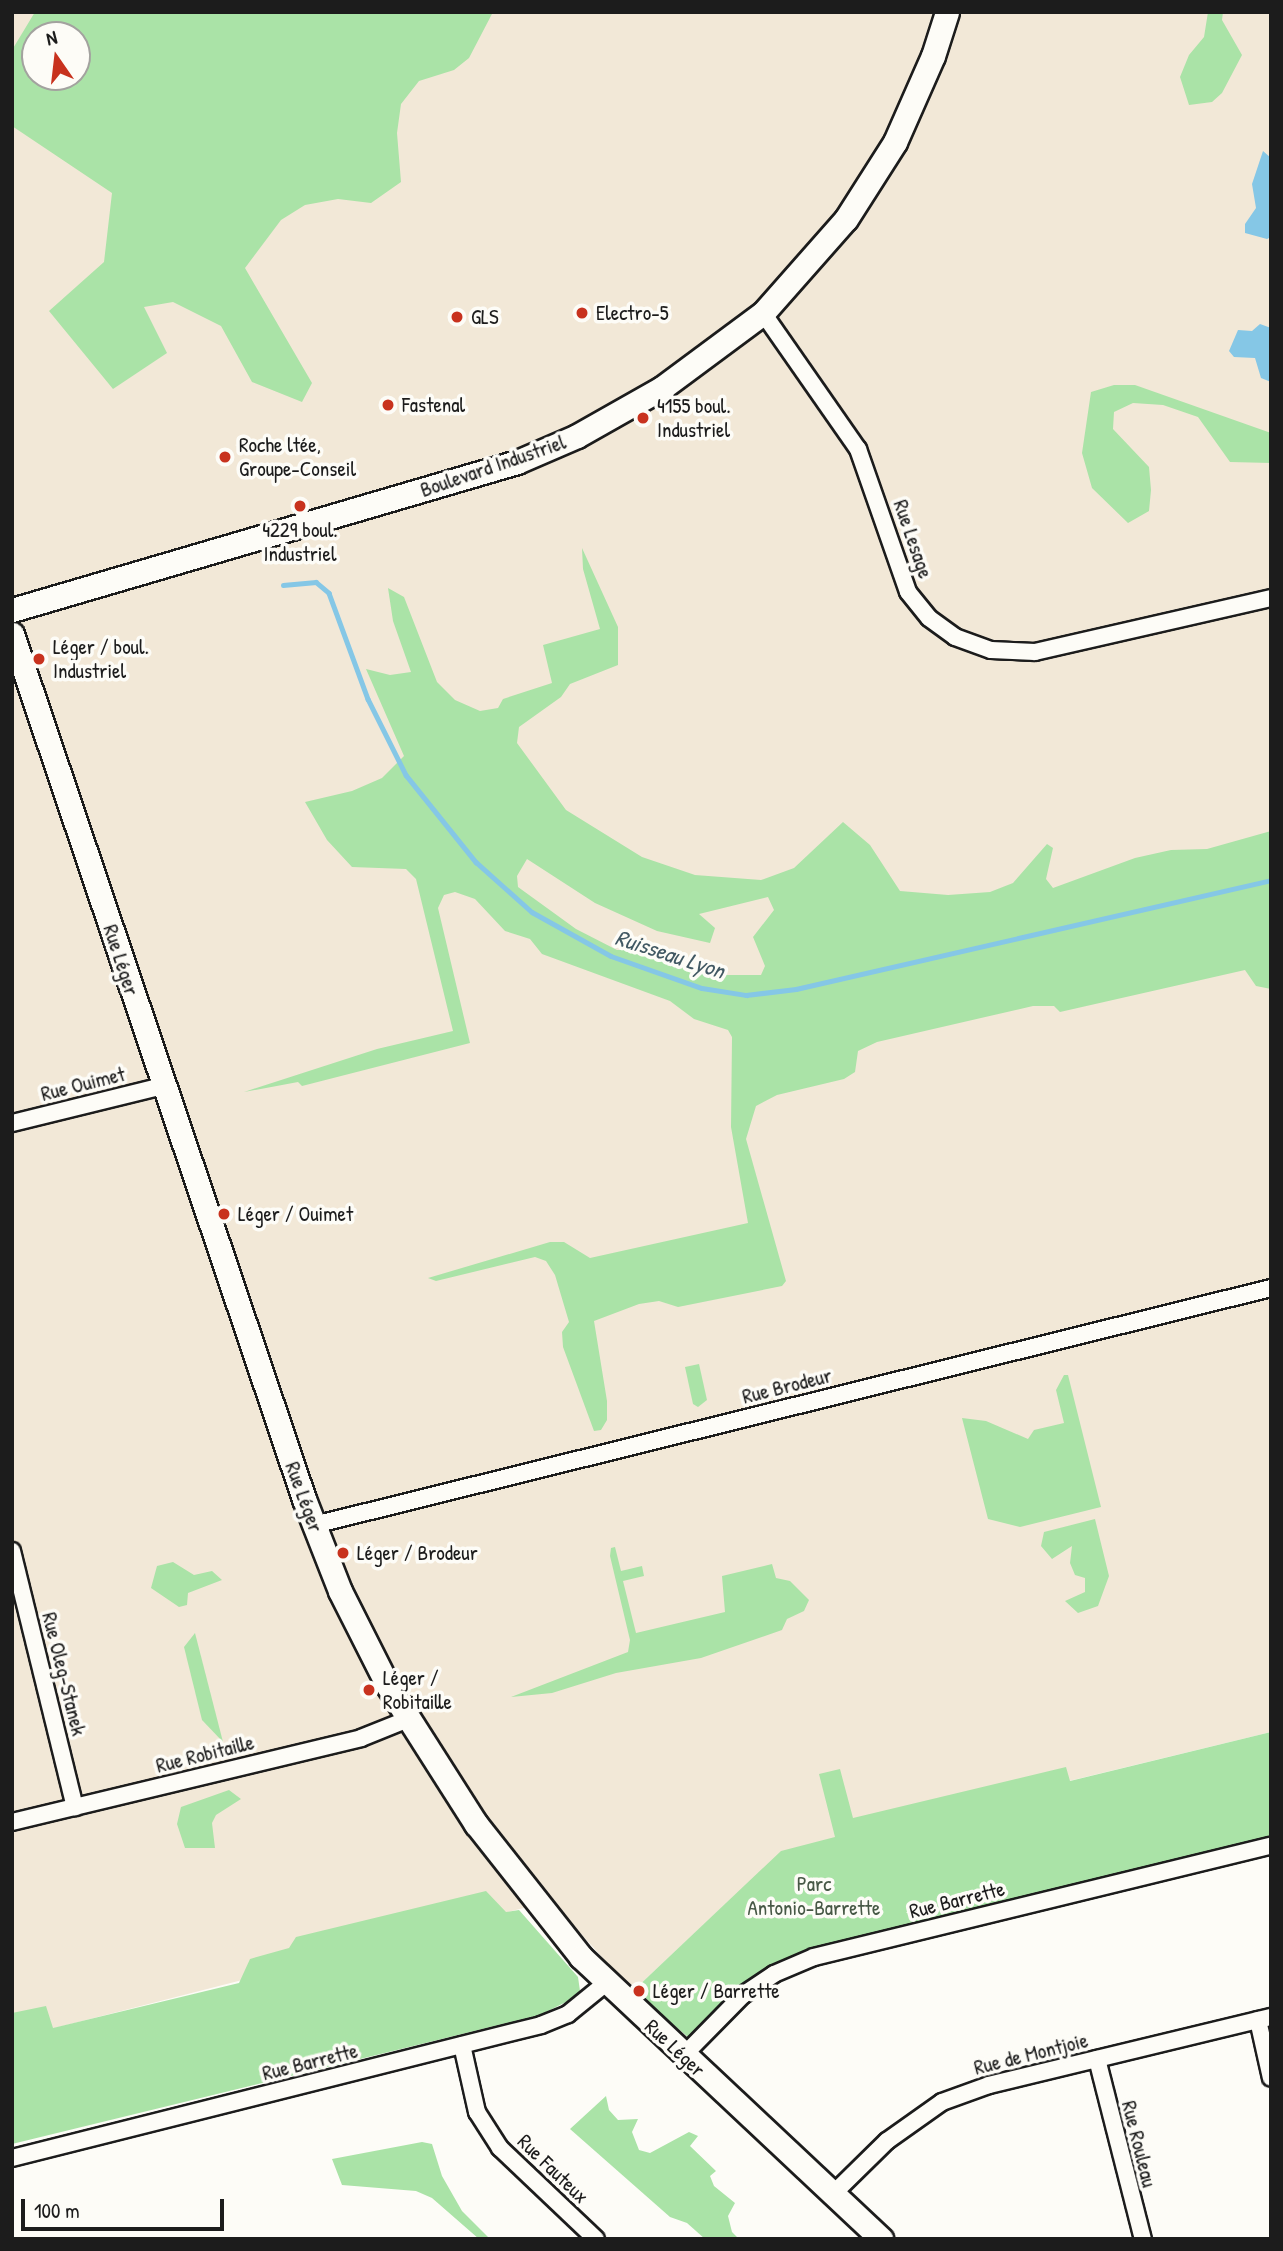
<!DOCTYPE html>
<meta charset="utf-8">
<style>
body{margin:0}
#map{position:relative;width:1283px;height:2251px;overflow:hidden;background:#fdfcf7;font-family:"Patrick Hand",sans-serif}
div>[style]{position:absolute}
.built>*{inset:0;background:#f2e8d7}
.green>*{inset:0;background:#aae3a7}
.water>*{inset:0;background:#85c7e6}
.stream>*{height:4.5px;margin:-2.25px;padding:0 2.25px;transform-origin:2.25px;border-radius:2.25px;background:#85c7e6}
.roads{filter:drop-shadow(2px 0 #1c1c1c) drop-shadow(-2px 0 #1c1c1c) drop-shadow(0 2px #1c1c1c) drop-shadow(0 -2px #1c1c1c)}
.street>*{height:16px;margin:-8px;padding:0 8px;transform-origin:8px;border-radius:8px;background:#fdfcf7}
.secondary>*{height:23px;margin:-11.5px;padding:0 11.5px;transform-origin:11.5px;border-radius:11.5px;background:#fdfcf7}
.dots>*{width:19px;height:19px;translate:-50% -50%;box-sizing:border-box;border:4px solid #fdfcf7;border-radius:50%}
span{translate:-50% -50%;white-space:nowrap;text-align:center;line-height:1.15;-webkit-text-stroke:7px #fdfcf7;paint-order:stroke}
.poi-label{font-size:21px;color:#1c1c1c}
.left{translate:0 -50%;text-align:left}
.street-label{font-size:21px;color:#1c1c1c}
.park-label{font-size:21px;color:#475846}
.water-label{font-size:23px;color:#415863;font-style:italic}
.frame{position:absolute;inset:0;border:14px solid #1c1c1c;pointer-events:none}
.north{position:absolute;left:21px;top:21px;width:70px;height:70px;box-sizing:border-box;background:#fdfcf7;border:2px solid #a3a29f;border-radius:50%;rotate:346deg;font-size:19px;font-weight:700;line-height:28px;text-align:center;color:#1c1c1c}
.north::after{content:'';display:block;margin:auto;width:24px;height:32px;background:#c8321e;clip-path:polygon(50% 0,100% 100%,50% 72%,0 100%)}
.scale{position:absolute;left:21px;top:2199px;width:203px;height:32px;box-sizing:border-box;border:4px solid #1c1c1c;border-top:0;padding-left:9px;font-size:21px;line-height:24px;white-space:nowrap;color:#1c1c1c;-webkit-text-stroke:5px #fdfcf7;paint-order:stroke}
</style>
<div id="map">
<div class="built">
<i style="clip-path:polygon(evenodd,12px 12px,1271px 12px,1271px 1732px,1069px 1781px,734px 1896px,633px 1991px,551px 1901px,12px 2039px,12px 12px,35px 35px,77px 35px,77px 77px,35px 77px,35px 35px)"></i>
</div>
<div class="green">
<i style="clip-path:polygon(evenodd,35px 12px,493px 12px,469px 58px,454px 70px,419px 81px,401px 104px,397px 133px,401px 182px,371px 203px,338px 199px,305px 205px,281px 220px,245px 268px,312px 383px,302px 402px,252px 382px,221px 326px,173px 302px,144px 307px,167px 353px,113px 389px,49px 311px,104px 262px,112px 193px,12px 126px,12px 50px,35px 12px,35px 35px,77px 35px,77px 77px,35px 77px,35px 35px)"></i>
<i style="clip-path:polygon(1208px 12px,1223px 12px,1222px 20px,1242px 55px,1222px 93px,1212px 102px,1189px 105px,1180px 77px,1189px 55px,1204px 37px)"></i>
<i style="clip-path:polygon(1114px 385px,1135px 385px,1271px 433px,1271px 463px,1230px 462px,1198px 417px,1163px 405px,1133px 403px,1114px 412px,1113px 429px,1149px 467px,1151px 490px,1149px 511px,1128px 523px,1092px 488px,1082px 453px,1091px 392px)"></i>
<i style="clip-path:polygon(evenodd,582px 548px,618px 627px,618px 665px,570px 684px,561px 697px,519px 727px,517px 743px,566px 810px,642px 857px,695px 875px,761px 880px,794px 868px,843px 822px,870px 845px,900px 891px,948px 895px,990px 892px,1013px 883px,1047px 844px,1053px 848px,1046px 879px,1053px 888px,1135px 858px,1171px 850px,1207px 849px,1271px 831px,1271px 989px,1256px 986px,1245px 970px,1060px 1012px,1054px 1006px,1033px 1006px,877px 1042px,858px 1051px,855px 1072px,844px 1079px,777px 1095px,756px 1106px,746px 1139px,786px 1281px,782px 1286px,678px 1307px,659px 1301px,639px 1304px,594px 1321px,607px 1401px,607px 1420px,601px 1430px,594px 1431px,563px 1347px,562px 1332px,569px 1322px,555px 1275px,546px 1261px,535px 1257px,436px 1281px,428px 1278px,550px 1242px,564px 1242px,590px 1258px,748px 1223px,731px 1127px,732px 1037px,728px 1030px,694px 1019px,670px 1001px,542px 954px,530px 939px,505px 931px,475px 899px,455px 892px,444px 895px,438px 908px,470px 1043px,302px 1086px,298px 1082px,244px 1092px,377px 1049px,453px 1031px,416px 879px,406px 869px,352px 867px,327px 840px,305px 802px,352px 791px,382px 778px,404px 756px,366px 669px,390px 675px,411px 672px,393px 621px,388px 588px,404px 597px,437px 682px,455px 700px,480px 711px,498px 708px,503px 699px,552px 683px,543px 645px,600px 629px,583px 569px,582px 548px,527px 859px,595px 903px,657px 931px,710px 943px,715px 928px,699px 914px,768px 897px,774px 910px,753px 937px,765px 966px,761px 975px,716px 975px,652px 950px,617px 950px,576px 929px,518px 887px,517px 876px,527px 859px)"></i>
<i style="clip-path:polygon(699px 1364px,707px 1400px,698px 1407px,693px 1404px,685px 1367px)"></i>
<i style="clip-path:polygon(1064px 1375px,1068px 1375px,1101px 1507px,1020px 1527px,988px 1519px,962px 1418px,986px 1421px,1028px 1439px,1034px 1430px,1064px 1423px,1056px 1390px)"></i>
<i style="clip-path:polygon(1095px 1519px,1109px 1576px,1098px 1606px,1078px 1613px,1065px 1601px,1085px 1592px,1085px 1578px,1075px 1575px,1070px 1563px,1072px 1546px,1052px 1559px,1041px 1546px,1044px 1532px)"></i>
<i style="clip-path:polygon(615px 1547px,621px 1571px,642px 1566px,644px 1576px,623px 1581px,636px 1633px,725px 1612px,722px 1576px,772px 1564px,776px 1578px,790px 1581px,809px 1600px,804px 1611px,787px 1619px,782px 1630px,701px 1658px,616px 1673px,552px 1693px,511px 1697px,628px 1652px,630px 1640px,610px 1556px,611px 1548px)"></i>
<i style="clip-path:polygon(173px 1562px,194px 1575px,212px 1571px,222px 1580px,188px 1593px,187px 1605px,179px 1607px,151px 1588px,157px 1566px)"></i>
<i style="clip-path:polygon(195px 1633px,223px 1742px,202px 1720px,184px 1647px)"></i>
<i style="clip-path:polygon(1271px 1732px,1271px 1836px,804px 1953px,772px 1967px,688px 2037px,633px 1991px,781px 1851px,835px 1837px,819px 1774px,840px 1769px,853px 1818px,1066px 1767px,1070px 1781px)"></i>
<i style="clip-path:polygon(229px 1790px,241px 1799px,216px 1815px,212px 1823px,215px 1848px,185px 1848px,177px 1824px,181px 1807px)"></i>
<i style="clip-path:polygon(486px 1891px,506px 1912px,519px 1910px,578px 1977px,580px 1991px,576px 1997px,540px 2015px,12px 2144px,12px 2013px,46px 2006px,53px 2028px,239px 1983px,250px 1959px,289px 1948px,296px 1937px)"></i>
<i style="clip-path:polygon(606px 2096px,609px 2110px,618px 2120px,638px 2119px,632px 2132px,639px 2150px,650px 2153px,689px 2132px,698px 2136px,690px 2146px,716px 2171px,710px 2176px,714px 2186px,735px 2203px,728px 2216px,732px 2232px,739px 2239px,705px 2239px,687px 2223px,670px 2217px,570px 2129px)"></i>
<i style="clip-path:polygon(422px 2142px,432px 2144px,442px 2176px,462px 2211px,490px 2239px,479px 2239px,432px 2198px,416px 2191px,342px 2185px,332px 2159px)"></i>
</div>
<div class="water">
<i style="clip-path:polygon(1263px 151px,1271px 158px,1271px 237px,1267px 239px,1245px 233px,1245px 224px,1256px 208px,1252px 184px)"></i>
<i style="clip-path:polygon(1260px 324px,1271px 328px,1271px 382px,1261px 378px,1255px 358px,1234px 357px,1229px 351px,1238px 330px,1252px 331px)"></i>
</div>
<div class="stream">
<i style="left:283px;top:585px;width:33px;rotate:-5deg"></i>
<i style="left:316px;top:582px;width:17px;rotate:40deg"></i>
<i style="left:329px;top:593px;width:113px;rotate:69.8deg"></i>
<i style="left:368px;top:699px;width:85px;rotate:63.4deg"></i>
<i style="left:406px;top:775px;width:112px;rotate:51.2deg"></i>
<i style="left:476px;top:862px;width:75px;rotate:41.8deg"></i>
<i style="left:532px;top:912px;width:90px;rotate:29.1deg"></i>
<i style="left:611px;top:956px;width:96px;rotate:19.4deg"></i>
<i style="left:702px;top:988px;width:45px;rotate:9deg"></i>
<i style="left:746px;top:995px;width:50px;rotate:-6.8deg"></i>
<i style="left:796px;top:989px;width:487px;rotate:-12.9deg"></i>
</div>
<div class="roads">
<div class="street">
<i style="left:763px;top:313px;width:166px;rotate:55.1deg"></i>
<i style="left:858px;top:449px;width:151px;rotate:70.7deg"></i>
<i style="left:908px;top:592px;width:33px;rotate:51deg"></i>
<i style="left:929px;top:618px;width:32px;rotate:36deg"></i>
<i style="left:955px;top:637px;width:38px;rotate:20deg"></i>
<i style="left:991px;top:650px;width:44px;rotate:2.6deg"></i>
<i style="left:1035px;top:652px;width:242px;rotate:-12.9deg"></i>
<i style="left:12px;top:1123px;width:155px;rotate:-13.8deg"></i>
<i style="left:314px;top:1525px;width:986px;rotate:-13.91deg"></i>
<i style="left:12px;top:1551px;width:264px;rotate:76.2deg"></i>
<i style="left:12px;top:1822px;width:359px;rotate:-13.5deg"></i>
<i style="left:361px;top:1738px;width:48px;rotate:-21.8deg"></i>
<i style="left:1258px;top:2020px;width:59px;rotate:77.4deg"></i>
<i style="left:462px;top:2045px;width:69px;rotate:77.4deg"></i>
<i style="left:477px;top:2112px;width:43px;rotate:57.4deg"></i>
<i style="left:500px;top:2148px;width:132px;rotate:43.5deg"></i>
<i style="left:683px;top:2056px;width:86px;rotate:-45.5deg"></i>
<i style="left:743px;top:1995px;width:37px;rotate:-34deg"></i>
<i style="left:774px;top:1974px;width:43px;rotate:-23deg"></i>
<i style="left:814px;top:1957px;width:470px;rotate:-13.7deg"></i>
<i style="left:1097px;top:2059px;width:186px;rotate:75.7deg"></i>
<i style="left:12px;top:2158px;width:545px;rotate:-14.11deg"></i>
<i style="left:541px;top:2025px;width:29px;rotate:-22deg"></i>
<i style="left:568px;top:2014px;width:49px;rotate:-39.2deg"></i>
<i style="left:833px;top:2194px;width:76px;rotate:-44.5deg"></i>
<i style="left:887px;top:2141px;width:67px;rotate:-35.3deg"></i>
<i style="left:942px;top:2102px;width:50px;rotate:-19.9deg"></i>
<i style="left:989px;top:2085px;width:290px;rotate:-13.6deg"></i>
</div>
<div class="secondary">
<i style="left:12px;top:610px;width:526px;rotate:-16.33deg"></i>
<i style="left:517px;top:462px;width:65px;rotate:-23.4deg"></i>
<i style="left:577px;top:436px;width:98px;rotate:-29.5deg"></i>
<i style="left:662px;top:388px;width:126px;rotate:-36.6deg"></i>
<i style="left:763px;top:313px;width:125px;rotate:-48.6deg"></i>
<i style="left:846px;top:219px;width:91px;rotate:-57.5deg"></i>
<i style="left:895px;top:142px;width:94px;rotate:-66.2deg"></i>
<i style="left:933px;top:56px;width:46px;rotate:-72.3deg"></i>
<i style="left:12px;top:634px;width:913px;rotate:71.35deg"></i>
<i style="left:304px;top:1499px;width:99px;rotate:68.6deg"></i>
<i style="left:340px;top:1591px;width:106px;rotate:63.2deg"></i>
<i style="left:388px;top:1686px;width:164px;rotate:57.5deg"></i>
<i style="left:476px;top:1824px;width:169px;rotate:51.7deg"></i>
<i style="left:581px;top:1957px;width:412px;rotate:43.2deg"></i>
</div>
</div>
<div class="dots">
<i style="left:582px;top:313px;background:#c8321e"></i>
<i style="left:457px;top:317px;background:#c8321e"></i>
<i style="left:388px;top:405px;background:#c8321e"></i>
<i style="left:643px;top:418px;background:#c8321e"></i>
<i style="left:225px;top:457px;background:#c8321e"></i>
<i style="left:300px;top:506px;background:#c8321e"></i>
<i style="left:39px;top:659px;background:#c8321e"></i>
<i style="left:224px;top:1214px;background:#c8321e"></i>
<i style="left:343px;top:1553px;background:#c8321e"></i>
<i style="left:369px;top:1690px;background:#c8321e"></i>
<i style="left:639px;top:1991px;background:#c8321e"></i>
</div>
<div class="poi-label">
<span class="left" style="left:596px;top:313px">Electro-5</span>
<span class="left" style="left:471px;top:317px">GLS</span>
<span class="left" style="left:402px;top:405px">Fastenal</span>
<span class="left" style="left:657px;top:418px">4155 boul.<br>Industriel</span>
<span class="left" style="left:239px;top:457px">Roche ltée,<br>Groupe-Conseil</span>
<span style="left:300px;top:542px">4229 boul.<br>Industriel</span>
<span class="left" style="left:53px;top:659px">Léger / boul.<br>Industriel</span>
<span class="left" style="left:238px;top:1214px">Léger / Ouimet</span>
<span class="left" style="left:357px;top:1553px">Léger / Brodeur</span>
<span class="left" style="left:383px;top:1690px">Léger /<br>Robitaille</span>
<span class="left" style="left:653px;top:1991px">Léger / Barrette</span>
</div>
<div class="street-label">
<span style="left:493px;top:466px;rotate:-19deg">Boulevard Industriel</span>
<span style="left:913px;top:539px;rotate:71deg">Rue Lesage</span>
<span style="left:121px;top:960px;rotate:72deg">Rue Léger</span>
<span style="left:83px;top:1084px;rotate:-14deg">Rue Ouimet</span>
<span style="left:787px;top:1386px;rotate:-14deg">Rue Brodeur</span>
<span style="left:304px;top:1497px;rotate:70deg">Rue Léger</span>
<span style="left:64px;top:1674px;rotate:76deg">Rue Oleg-Stanek</span>
<span style="left:205px;top:1754px;rotate:-14deg">Rue Robitaille</span>
<span style="left:957px;top:1900px;rotate:-14deg">Rue Barrette</span>
<span style="left:675px;top:2048px;rotate:43deg">Rue Léger</span>
<span style="left:1031px;top:2054px;rotate:-14deg">Rue de Montjoie</span>
<span style="left:310px;top:2062px;rotate:-14deg">Rue Barrette</span>
<span style="left:1139px;top:2144px;rotate:76deg">Rue Rouleau</span>
<span style="left:553px;top:2169px;rotate:44deg">Rue Fauteux</span>
</div>
<div class="park-label">
<span style="left:814px;top:1896px">Parc<br>Antonio-Barrette</span>
</div>
<div class="water-label">
<span style="left:670px;top:954px;rotate:18deg">Ruisseau Lyon</span>
</div>
<div class="frame"></div>
<div class="north">N</div>
<div class="scale">100 m</div>
</div>
